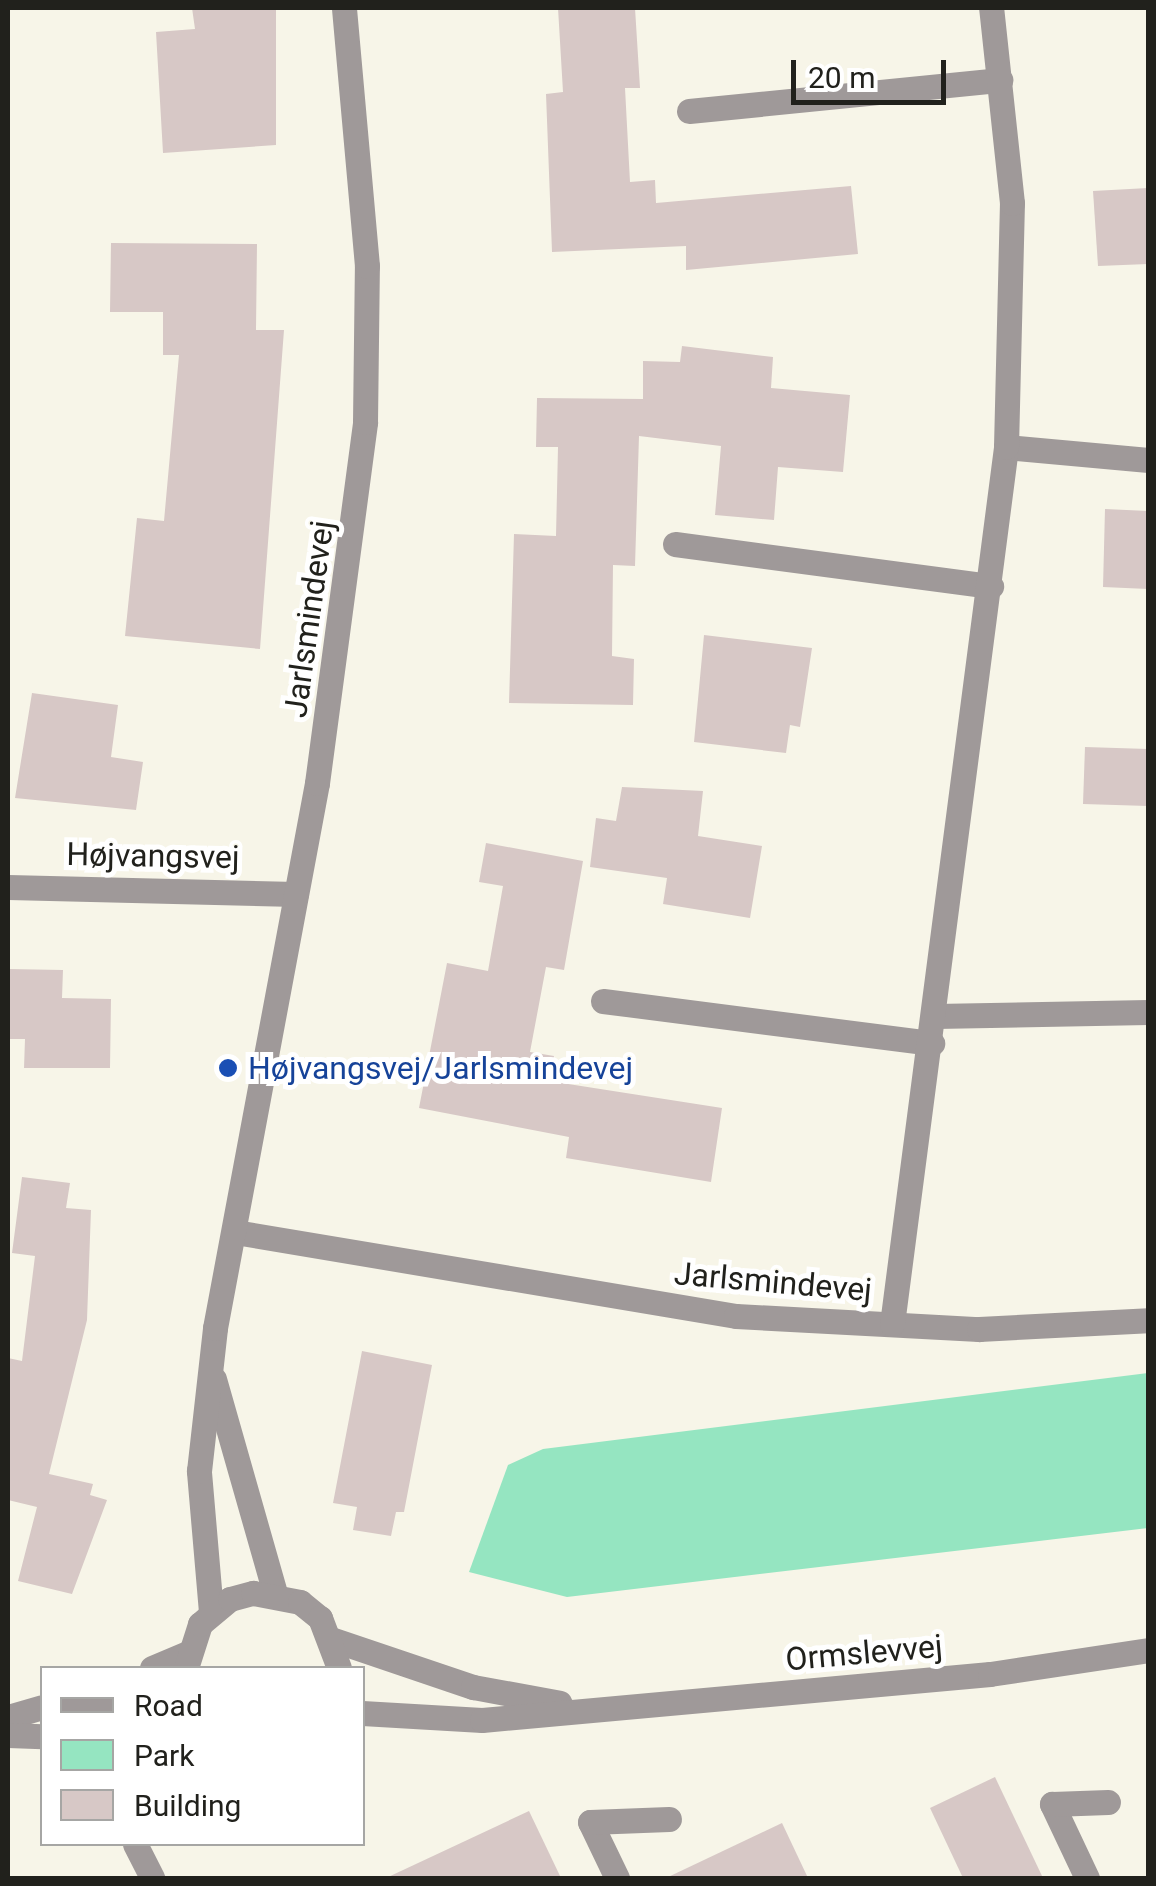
<!DOCTYPE html>
<meta charset="utf-8">
<style>
body{margin:0}
#map{position:relative;width:1156px;height:1886px;overflow:hidden;background:#f7f5e8;font-family:Roboto,sans-serif}
div>[style]{position:absolute}
.green>*{inset:0;background:#95e5c1}
.building>*{inset:0;background:#d7c8c6}
.minor>*{height:25px;margin:-12.5px;padding:0 12.5px;transform-origin:12.5px;border-radius:12.5px;background:#9f9999}
.dots>*{width:28px;height:28px;translate:-50% -50%;box-sizing:border-box;border:5px solid #fff;border-radius:50%}
span{translate:-50% -50%;white-space:nowrap;text-align:center;line-height:1.15;-webkit-text-stroke:10px #fff;paint-order:stroke}
.street-label{font-size:32px;color:#21211c}
.transit-label{font-size:32px;color:#164399}
.left{translate:0 -50%;text-align:left}
.frame{position:absolute;inset:0;border:10px solid #21211c;pointer-events:none}
.legend{position:absolute;left:40px;top:1666px;width:325px;height:180px;box-sizing:border-box;background:#fff;border:2px solid #a6a6a4;margin:0;padding:12px 18px;list-style:none;font-size:30px;color:#21211c}
.legend li{display:flex;align-items:center;gap:20px;height:50px}
.legend b{width:50px;border:2px solid #a6a6a4}
.scale{position:absolute;left:791px;top:60px;width:155px;height:45px;box-sizing:border-box;border:5px solid #21211c;border-top:0;padding-left:12px;font-size:30px;line-height:35px;white-space:nowrap;color:#21211c;-webkit-text-stroke:8px #fff;paint-order:stroke}
</style>
<div id="map">
<div class="green">
<i style="clip-path:polygon(1148px 1373px,1148px 1528px,567px 1597px,469px 1572px,508px 1465px,543px 1449px)"></i>
</div>
<div class="building">
<i style="clip-path:polygon(192px 8px,276px 8px,276px 145px,163px 153px,156px 32px,195px 29px)"></i>
<i style="clip-path:polygon(558px 8px,635px 8px,640px 88px,625px 88px,630px 182px,655px 180px,656px 203px,851px 186px,858px 254px,686px 270px,686px 246px,552px 252px,546px 94px,563px 92px)"></i>
<i style="clip-path:polygon(1148px 188px,1148px 264px,1098px 266px,1093px 191px)"></i>
<i style="clip-path:polygon(111px 243px,257px 244px,256px 330px,284px 330px,260px 649px,125px 636px,137px 518px,164px 521px,179px 355px,163px 355px,163px 312px,110px 312px)"></i>
<i style="clip-path:polygon(682px 346px,773px 357px,771px 388px,850px 395px,843px 472px,778px 467px,774px 520px,715px 515px,721px 446px,639px 436px,635px 566px,613px 565px,612px 656px,634px 659px,633px 705px,509px 703px,514px 534px,556px 536px,558px 447px,536px 447px,537px 398px,643px 399px,643px 361px,680px 362px)"></i>
<i style="clip-path:polygon(1105px 509px,1148px 511px,1148px 589px,1103px 587px)"></i>
<i style="clip-path:polygon(704px 635px,812px 648px,800px 727px,790px 725px,786px 753px,694px 742px)"></i>
<i style="clip-path:polygon(32px 693px,118px 705px,111px 757px,143px 762px,136px 810px,15px 798px)"></i>
<i style="clip-path:polygon(1085px 747px,1148px 749px,1148px 806px,1083px 804px)"></i>
<i style="clip-path:polygon(622px 787px,703px 791px,698px 836px,762px 846px,750px 918px,663px 904px,667px 878px,590px 867px,596px 818px,616px 821px)"></i>
<i style="clip-path:polygon(486px 843px,583px 861px,564px 970px,546px 967px,530px 1052px,554px 1056px,549px 1081px,722px 1108px,711px 1182px,566px 1158px,569px 1137px,419px 1108px,447px 963px,488px 971px,503px 886px,479px 882px)"></i>
<i style="clip-path:polygon(8px 969px,63px 970px,62px 998px,111px 999px,110px 1068px,24px 1068px,25px 1039px,8px 1039px)"></i>
<i style="clip-path:polygon(22px 1177px,70px 1183px,66px 1208px,91px 1210px,87px 1320px,49px 1474px,93px 1484px,90px 1495px,107px 1500px,72px 1594px,18px 1581px,37px 1507px,8px 1500px,8px 1358px,22px 1361px,35px 1256px,12px 1253px)"></i>
<i style="clip-path:polygon(362px 1351px,432px 1365px,404px 1512px,396px 1512px,391px 1536px,353px 1530px,357px 1507px,333px 1503px)"></i>
<i style="clip-path:polygon(995px 1777px,1043px 1878px,963px 1878px,930px 1808px)"></i>
<i style="clip-path:polygon(529px 1811px,561px 1878px,386px 1878px)"></i>
<i style="clip-path:polygon(782px 1823px,808px 1878px,666px 1878px)"></i>
</div>
<div class="minor">
<i style="left:689px;top:111px;width:313px;rotate:-5.7deg"></i>
<i style="left:1006px;top:447px;width:143px;rotate:5.2deg"></i>
<i style="left:675px;top:544px;width:319px;rotate:7.6deg"></i>
<i style="left:8px;top:887px;width:288px;rotate:1.4deg"></i>
<i style="left:603px;top:1001px;width:332px;rotate:7.3deg"></i>
<i style="left:935px;top:1016px;width:213px;rotate:-1.1deg"></i>
<i style="left:235px;top:1232px;width:508px;rotate:9.52deg"></i>
<i style="left:736px;top:1316px;width:243px;rotate:3.1deg"></i>
<i style="left:979px;top:1329px;width:169px;rotate:-3deg"></i>
<i style="left:892px;top:1324px;width:884px;rotate:-82.59deg"></i>
<i style="left:1006px;top:447px;width:244px;rotate:-88.6deg"></i>
<i style="left:1012px;top:203px;width:196px;rotate:-96.1deg"></i>
<i style="left:214px;top:1379px;width:223px;rotate:74.1deg"></i>
<i style="left:211px;top:1612px;width:142px;rotate:-94.9deg"></i>
<i style="left:199px;top:1471px;width:144px;rotate:-83.6deg"></i>
<i style="left:215px;top:1328px;width:554px;rotate:-79.4deg"></i>
<i style="left:317px;top:783px;width:364px;rotate:-82.4deg"></i>
<i style="left:365px;top:422px;width:156px;rotate:-89.3deg"></i>
<i style="left:367px;top:266px;width:259px;rotate:-95.1deg"></i>
<i style="left:334px;top:1640px;width:147px;rotate:18.7deg"></i>
<i style="left:473px;top:1687px;width:88px;rotate:10.4deg"></i>
<i style="left:152px;top:1668px;width:38px;rotate:-23deg"></i>
<i style="left:186px;top:1668px;width:46px;rotate:-72.3deg"></i>
<i style="left:200px;top:1624px;width:39px;rotate:-40deg"></i>
<i style="left:230px;top:1599px;width:24px;rotate:-15deg"></i>
<i style="left:253px;top:1593px;width:48px;rotate:10.8deg"></i>
<i style="left:300px;top:1602px;width:26px;rotate:39deg"></i>
<i style="left:320px;top:1618px;width:53px;rotate:69.2deg"></i>
<i style="left:362px;top:1713px;width:120px;rotate:3.3deg"></i>
<i style="left:482px;top:1720px;width:510px;rotate:-5.17deg"></i>
<i style="left:990px;top:1674px;width:160px;rotate:-8.6deg"></i>
<i style="left:8px;top:1717px;width:35px;rotate:-16deg"></i>
<i style="left:8px;top:1735px;width:34px;rotate:2deg"></i>
<i style="left:135px;top:1844px;width:38px;rotate:63deg"></i>
<i style="left:617px;top:1878px;width:62px;rotate:-115.7deg"></i>
<i style="left:590px;top:1822px;width:79px;rotate:-2.2deg"></i>
<i style="left:1087px;top:1878px;width:82px;rotate:-115.3deg"></i>
<i style="left:1052px;top:1804px;width:56px;rotate:-2deg"></i>
</div>
<div class="dots">
<i style="left:228px;top:1068px;background:#1a4fb4"></i>
</div>
<div class="street-label">
<span style="left:309px;top:619px;rotate:-82deg">Jarlsmindevej</span>
<span style="left:153px;top:856px;rotate:1deg">Højvangsvej</span>
<span style="left:773px;top:1282px;rotate:5deg">Jarlsmindevej</span>
<span style="left:864px;top:1653px;rotate:-5deg">Ormslevvej</span>
</div>
<div class="transit-label">
<span class="left" style="left:248px;top:1068px">Højvangsvej/Jarlsmindevej</span>
</div>
<div class="frame"></div>
<ul class="legend">
<li><b style="height:12px;background:#9f9999"></b>Road</li>
<li><b style="height:28px;background:#95e5c1"></b>Park</li>
<li><b style="height:28px;background:#d7c8c6"></b>Building</li>
</ul>
<div class="scale">20 m</div>
</div>
